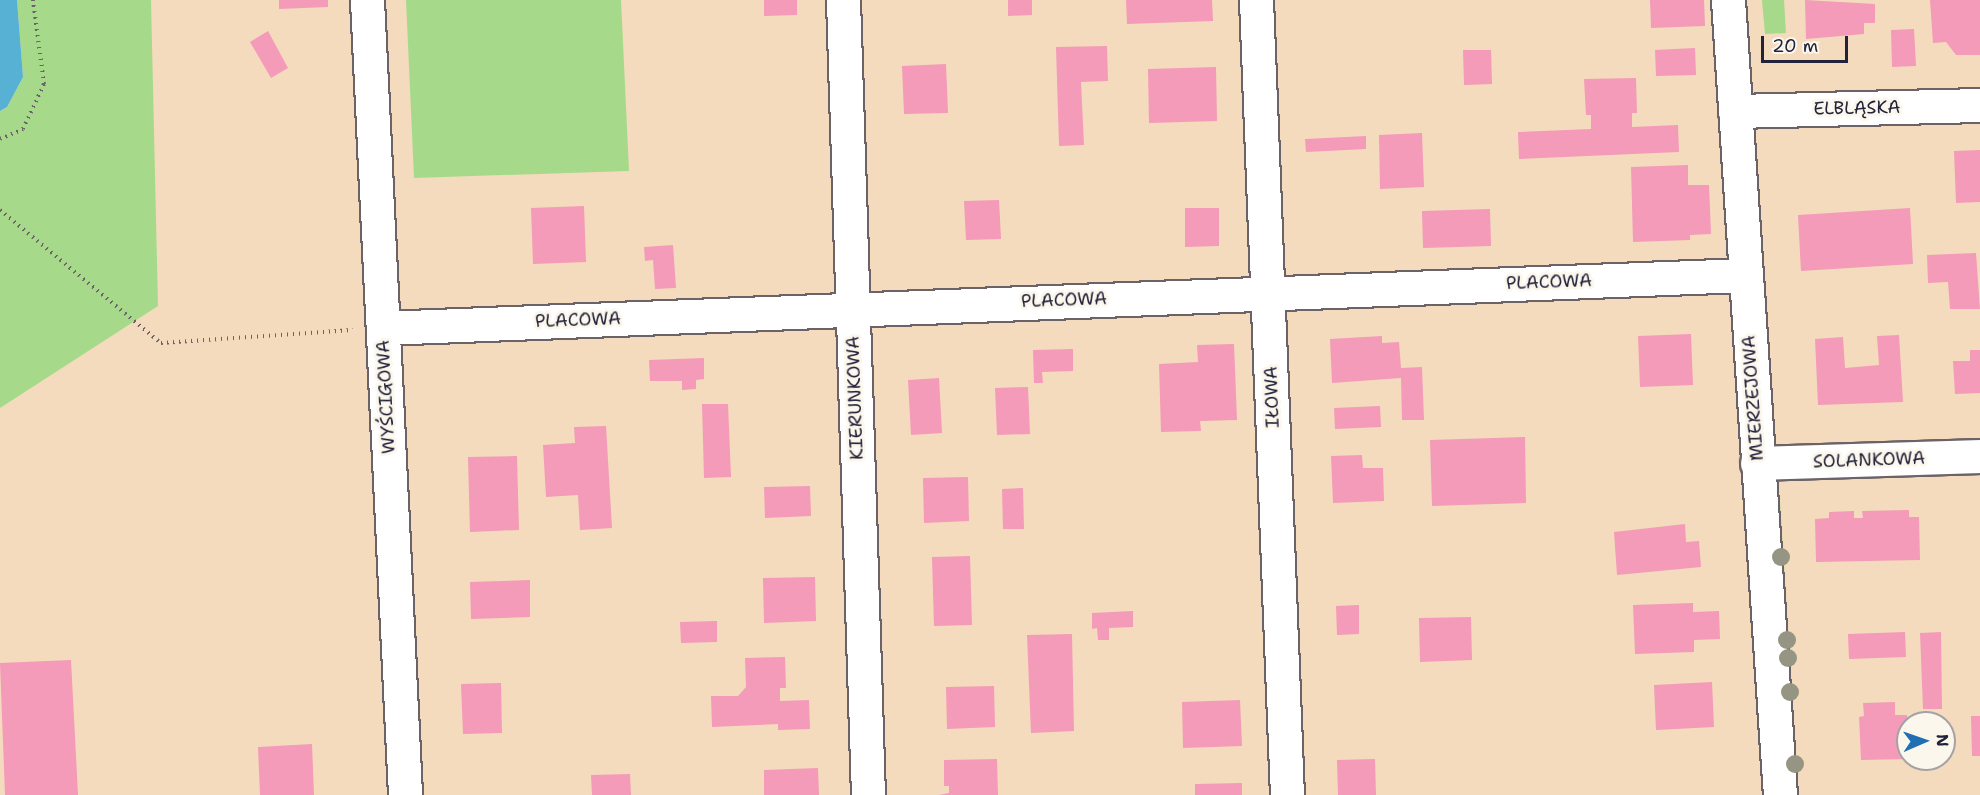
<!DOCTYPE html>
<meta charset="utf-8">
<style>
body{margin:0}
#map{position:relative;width:1980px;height:795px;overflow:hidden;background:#f4dbbd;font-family:"Shantell Sans",sans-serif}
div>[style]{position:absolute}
.green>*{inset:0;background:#a6da8a}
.water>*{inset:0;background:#56b1d4}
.building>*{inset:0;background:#f39bb8}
.path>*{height:4px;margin-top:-2px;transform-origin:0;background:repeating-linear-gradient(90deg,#6c6368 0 1.5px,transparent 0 6px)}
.roads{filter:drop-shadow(2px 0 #6c6368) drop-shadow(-2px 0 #6c6368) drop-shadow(0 2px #6c6368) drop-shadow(0 -2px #6c6368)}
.minor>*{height:33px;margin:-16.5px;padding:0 16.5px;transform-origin:16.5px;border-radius:16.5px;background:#fff}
.tertiary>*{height:33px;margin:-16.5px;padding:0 16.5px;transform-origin:16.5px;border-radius:16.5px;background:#fff}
.trees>*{width:18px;height:18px;margin:-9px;border-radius:50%;background:#969483}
span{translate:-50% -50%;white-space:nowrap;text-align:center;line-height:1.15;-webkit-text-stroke:6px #fbf7ec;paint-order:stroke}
.street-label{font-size:18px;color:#22223b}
.north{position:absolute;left:1896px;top:711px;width:60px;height:60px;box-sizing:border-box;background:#fbf7ec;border:2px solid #a4a2a5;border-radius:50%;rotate:88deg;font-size:16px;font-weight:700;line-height:24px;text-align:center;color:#22223b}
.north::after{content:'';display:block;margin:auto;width:21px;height:27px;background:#1f6fb2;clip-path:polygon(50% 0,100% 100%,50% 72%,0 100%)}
.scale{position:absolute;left:1761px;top:36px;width:87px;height:27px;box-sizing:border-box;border:3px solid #22223b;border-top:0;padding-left:8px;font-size:18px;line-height:21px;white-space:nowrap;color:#22223b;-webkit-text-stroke:4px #fbf7ec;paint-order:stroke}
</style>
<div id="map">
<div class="green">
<i style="clip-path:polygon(17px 0,151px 0,158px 306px,0 408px,0 111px,7px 107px,23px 77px)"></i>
<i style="clip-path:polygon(406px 0,621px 0,629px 171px,414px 178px)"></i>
<i style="clip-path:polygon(1762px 0,1784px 0,1786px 33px,1765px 34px)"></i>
<i style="clip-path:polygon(1780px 501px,1797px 774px,1792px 774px,1775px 502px)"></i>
</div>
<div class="water">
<i style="clip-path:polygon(0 0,17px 0,23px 77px,7px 107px,0 111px)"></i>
</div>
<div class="building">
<i style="clip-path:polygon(279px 0,328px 0,328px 7px,279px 9px)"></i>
<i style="clip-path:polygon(764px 0,797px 0,797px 15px,764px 16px)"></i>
<i style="clip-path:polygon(1008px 0,1032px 0,1032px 15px,1008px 16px)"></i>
<i style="clip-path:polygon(1126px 0,1212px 0,1213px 21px,1127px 24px)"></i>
<i style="clip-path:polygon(1650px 0,1704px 0,1705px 26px,1651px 28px)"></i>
<i style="clip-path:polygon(1805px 0,1875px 4px,1875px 23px,1864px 23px,1864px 34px,1806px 39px)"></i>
<i style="clip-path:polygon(1930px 0,1980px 0,1980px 55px,1956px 55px,1946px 42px,1933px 43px)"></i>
<i style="clip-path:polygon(1914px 29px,1916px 66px,1892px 67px,1891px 30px)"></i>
<i style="clip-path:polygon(268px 31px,288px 68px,271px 78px,250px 42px)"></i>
<i style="clip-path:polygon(1107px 46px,1108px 81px,1081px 82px,1084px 145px,1059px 146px,1056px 47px)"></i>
<i style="clip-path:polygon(1695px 48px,1696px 75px,1656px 76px,1655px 50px)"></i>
<i style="clip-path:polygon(1463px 50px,1491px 50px,1492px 84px,1464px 85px)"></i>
<i style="clip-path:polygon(946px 64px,948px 113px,904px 114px,902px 66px)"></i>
<i style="clip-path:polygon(1216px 67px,1217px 121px,1149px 123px,1148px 69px)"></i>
<i style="clip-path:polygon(1636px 78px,1637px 113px,1632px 113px,1632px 127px,1678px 125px,1679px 152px,1519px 159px,1518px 132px,1591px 129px,1591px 115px,1586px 115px,1584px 79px)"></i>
<i style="clip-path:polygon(1422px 133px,1424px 187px,1380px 189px,1379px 135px)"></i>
<i style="clip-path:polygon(1366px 136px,1366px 149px,1306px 152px,1305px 139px)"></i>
<i style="clip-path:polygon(1980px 150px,1980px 202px,1956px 203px,1954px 151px)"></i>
<i style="clip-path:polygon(1688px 165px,1688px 185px,1709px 185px,1711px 234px,1690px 235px,1690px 240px,1633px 242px,1631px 167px)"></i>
<i style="clip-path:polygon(999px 200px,1001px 239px,966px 240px,964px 201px)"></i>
<i style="clip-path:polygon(584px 206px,586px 262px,533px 264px,531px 208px)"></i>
<i style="clip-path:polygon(1185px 208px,1219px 208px,1219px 246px,1185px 247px)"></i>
<i style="clip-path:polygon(1910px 208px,1913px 264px,1801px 271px,1798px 215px)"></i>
<i style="clip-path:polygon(1490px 209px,1491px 246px,1423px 248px,1422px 211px)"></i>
<i style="clip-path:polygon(673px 245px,676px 288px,655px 289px,653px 260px,645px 261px,644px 247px)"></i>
<i style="clip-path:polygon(1976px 253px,1980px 309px,1950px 309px,1948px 282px,1928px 283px,1927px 255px)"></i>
<i style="clip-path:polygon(1691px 334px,1693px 385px,1640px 387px,1638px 336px)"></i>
<i style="clip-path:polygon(1899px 335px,1903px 402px,1818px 405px,1815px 339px,1843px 337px,1845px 368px,1879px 365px,1877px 336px)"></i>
<i style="clip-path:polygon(1382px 336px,1382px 343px,1399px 342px,1401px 368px,1422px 367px,1424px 420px,1402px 420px,1401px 378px,1332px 383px,1330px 339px)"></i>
<i style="clip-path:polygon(1234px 344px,1237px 420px,1200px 421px,1201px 431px,1161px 432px,1159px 364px,1198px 362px,1197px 345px)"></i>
<i style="clip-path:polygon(1073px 349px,1073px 371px,1042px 372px,1043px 383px,1034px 383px,1033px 350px)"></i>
<i style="clip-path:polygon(1970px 350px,1980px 350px,1980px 393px,1955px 394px,1953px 361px,1970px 361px)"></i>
<i style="clip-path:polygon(704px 358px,704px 379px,696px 380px,696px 389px,682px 390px,682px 381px,650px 381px,649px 360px)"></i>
<i style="clip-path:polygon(939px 378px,942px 433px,911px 435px,908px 380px)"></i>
<i style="clip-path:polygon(1028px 387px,1030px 434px,997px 435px,995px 388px)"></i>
<i style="clip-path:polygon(702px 404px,728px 404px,731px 477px,704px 478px)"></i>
<i style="clip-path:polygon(1380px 406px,1381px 427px,1335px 429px,1334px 408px)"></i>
<i style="clip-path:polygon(606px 426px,612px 528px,580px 530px,578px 495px,546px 497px,543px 445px,575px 443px,574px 427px)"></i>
<i style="clip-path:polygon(1525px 437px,1526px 503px,1432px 506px,1430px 440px)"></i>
<i style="clip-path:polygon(1362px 455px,1363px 468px,1383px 468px,1384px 501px,1333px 503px,1331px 456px)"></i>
<i style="clip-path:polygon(517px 456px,519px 530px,470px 532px,468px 457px)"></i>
<i style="clip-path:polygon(968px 477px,969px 521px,924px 523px,923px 478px)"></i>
<i style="clip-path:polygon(810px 486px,811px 516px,765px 518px,764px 487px)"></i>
<i style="clip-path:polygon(1023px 488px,1024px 529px,1003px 529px,1002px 489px)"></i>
<i style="clip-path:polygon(1909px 510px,1909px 517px,1919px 517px,1920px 560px,1816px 562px,1815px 519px,1829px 518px,1829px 512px,1854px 511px,1854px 518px,1863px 518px,1862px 511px)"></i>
<i style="clip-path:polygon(1685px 524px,1686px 542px,1699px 541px,1701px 567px,1617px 575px,1614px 532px)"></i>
<i style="clip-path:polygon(970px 556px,972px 625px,934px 626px,932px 557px)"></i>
<i style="clip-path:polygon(815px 577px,816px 621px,764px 623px,763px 578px)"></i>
<i style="clip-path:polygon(530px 580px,530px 617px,471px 619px,470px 582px)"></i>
<i style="clip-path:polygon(1693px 603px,1693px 612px,1719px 611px,1720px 639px,1694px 640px,1694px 652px,1635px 654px,1633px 605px)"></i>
<i style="clip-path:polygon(1359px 605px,1359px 634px,1337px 635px,1336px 606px)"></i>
<i style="clip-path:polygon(1133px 611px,1133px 627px,1109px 628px,1109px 640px,1098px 640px,1097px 628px,1092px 629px,1092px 613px)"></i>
<i style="clip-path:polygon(1471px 617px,1472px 660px,1420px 662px,1419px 618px)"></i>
<i style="clip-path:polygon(717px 621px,717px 642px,681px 643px,680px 622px)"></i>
<i style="clip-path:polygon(1905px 632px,1906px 657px,1849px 659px,1848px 634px)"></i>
<i style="clip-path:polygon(1941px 632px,1942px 709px,1923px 709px,1920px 633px)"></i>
<i style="clip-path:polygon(1072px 634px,1074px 731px,1031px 733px,1027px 635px)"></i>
<i style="clip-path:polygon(785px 657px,786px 688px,780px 688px,780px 701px,809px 700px,810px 729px,778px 730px,778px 724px,712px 727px,711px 696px,738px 696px,746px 687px,745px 658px)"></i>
<i style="clip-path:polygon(71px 660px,78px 795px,5px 795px,0 663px)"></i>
<i style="clip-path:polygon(1712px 682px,1714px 727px,1656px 730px,1654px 685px)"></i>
<i style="clip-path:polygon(501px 683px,502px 733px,463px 734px,461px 684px)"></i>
<i style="clip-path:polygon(994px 686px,995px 727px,947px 729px,946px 687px)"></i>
<i style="clip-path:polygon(1240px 700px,1242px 746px,1183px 748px,1182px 702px)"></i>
<i style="clip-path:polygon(1895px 702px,1895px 715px,1907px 715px,1908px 759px,1861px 760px,1859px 717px,1864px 716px,1863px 703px)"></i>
<i style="clip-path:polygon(1971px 716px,1980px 716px,1980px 756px,1972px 756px)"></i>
<i style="clip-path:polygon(312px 744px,314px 795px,260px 795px,258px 747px)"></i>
<i style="clip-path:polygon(997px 759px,998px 795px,939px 795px,949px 793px,949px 786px,944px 786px,944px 760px)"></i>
<i style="clip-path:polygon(1375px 759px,1376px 795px,1338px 795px,1337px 760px)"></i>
<i style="clip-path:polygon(818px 768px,819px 795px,764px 795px,764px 770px)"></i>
<i style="clip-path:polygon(630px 774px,631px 795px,592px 795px,591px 775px)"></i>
<i style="clip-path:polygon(1242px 783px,1242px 795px,1195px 795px,1195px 784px)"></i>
</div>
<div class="path">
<i style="left:0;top:139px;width:25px;rotate:-23deg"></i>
<i style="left:23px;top:129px;width:50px;rotate:-65deg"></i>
<i style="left:44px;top:84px;width:85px;rotate:-97.5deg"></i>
<i style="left:0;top:210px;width:209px;rotate:39.6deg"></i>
<i style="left:161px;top:343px;width:192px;rotate:-3.9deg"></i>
</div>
<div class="roads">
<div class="minor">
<i style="left:367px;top:0;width:796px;rotate:87.26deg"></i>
<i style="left:843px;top:0;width:795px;rotate:88.2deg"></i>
<i style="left:1256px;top:0;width:796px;rotate:87.77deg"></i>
<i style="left:1735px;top:111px;width:245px;rotate:-1.4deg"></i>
<i style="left:383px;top:328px;width:1363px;rotate:-2.23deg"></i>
<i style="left:1757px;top:463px;width:223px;rotate:-1.8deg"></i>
</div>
<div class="tertiary">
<i style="left:1728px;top:0;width:797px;rotate:86.26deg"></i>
</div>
</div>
<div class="trees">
<i style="left:1781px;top:557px"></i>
<i style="left:1787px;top:640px"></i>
<i style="left:1788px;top:658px"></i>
<i style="left:1790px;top:692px"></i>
<i style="left:1795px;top:764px"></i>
</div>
<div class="street-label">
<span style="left:1857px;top:108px;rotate:-1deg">ELBLĄSKA</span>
<span style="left:1549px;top:282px;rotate:-2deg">PLACOWA</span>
<span style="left:1064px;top:300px;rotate:-2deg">PLACOWA</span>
<span style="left:578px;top:320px;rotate:-2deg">PLACOWA</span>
<span style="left:386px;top:397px;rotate:-93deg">WYŚCIGOWA</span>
<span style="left:1272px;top:397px;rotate:-92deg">IŁOWA</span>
<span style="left:855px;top:398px;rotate:-92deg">KIERUNKOWA</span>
<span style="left:1753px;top:398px;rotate:-94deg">MIERZEJOWA</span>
<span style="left:1869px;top:460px;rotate:-2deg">SOLANKOWA</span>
</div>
<div class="north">N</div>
<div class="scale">20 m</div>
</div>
